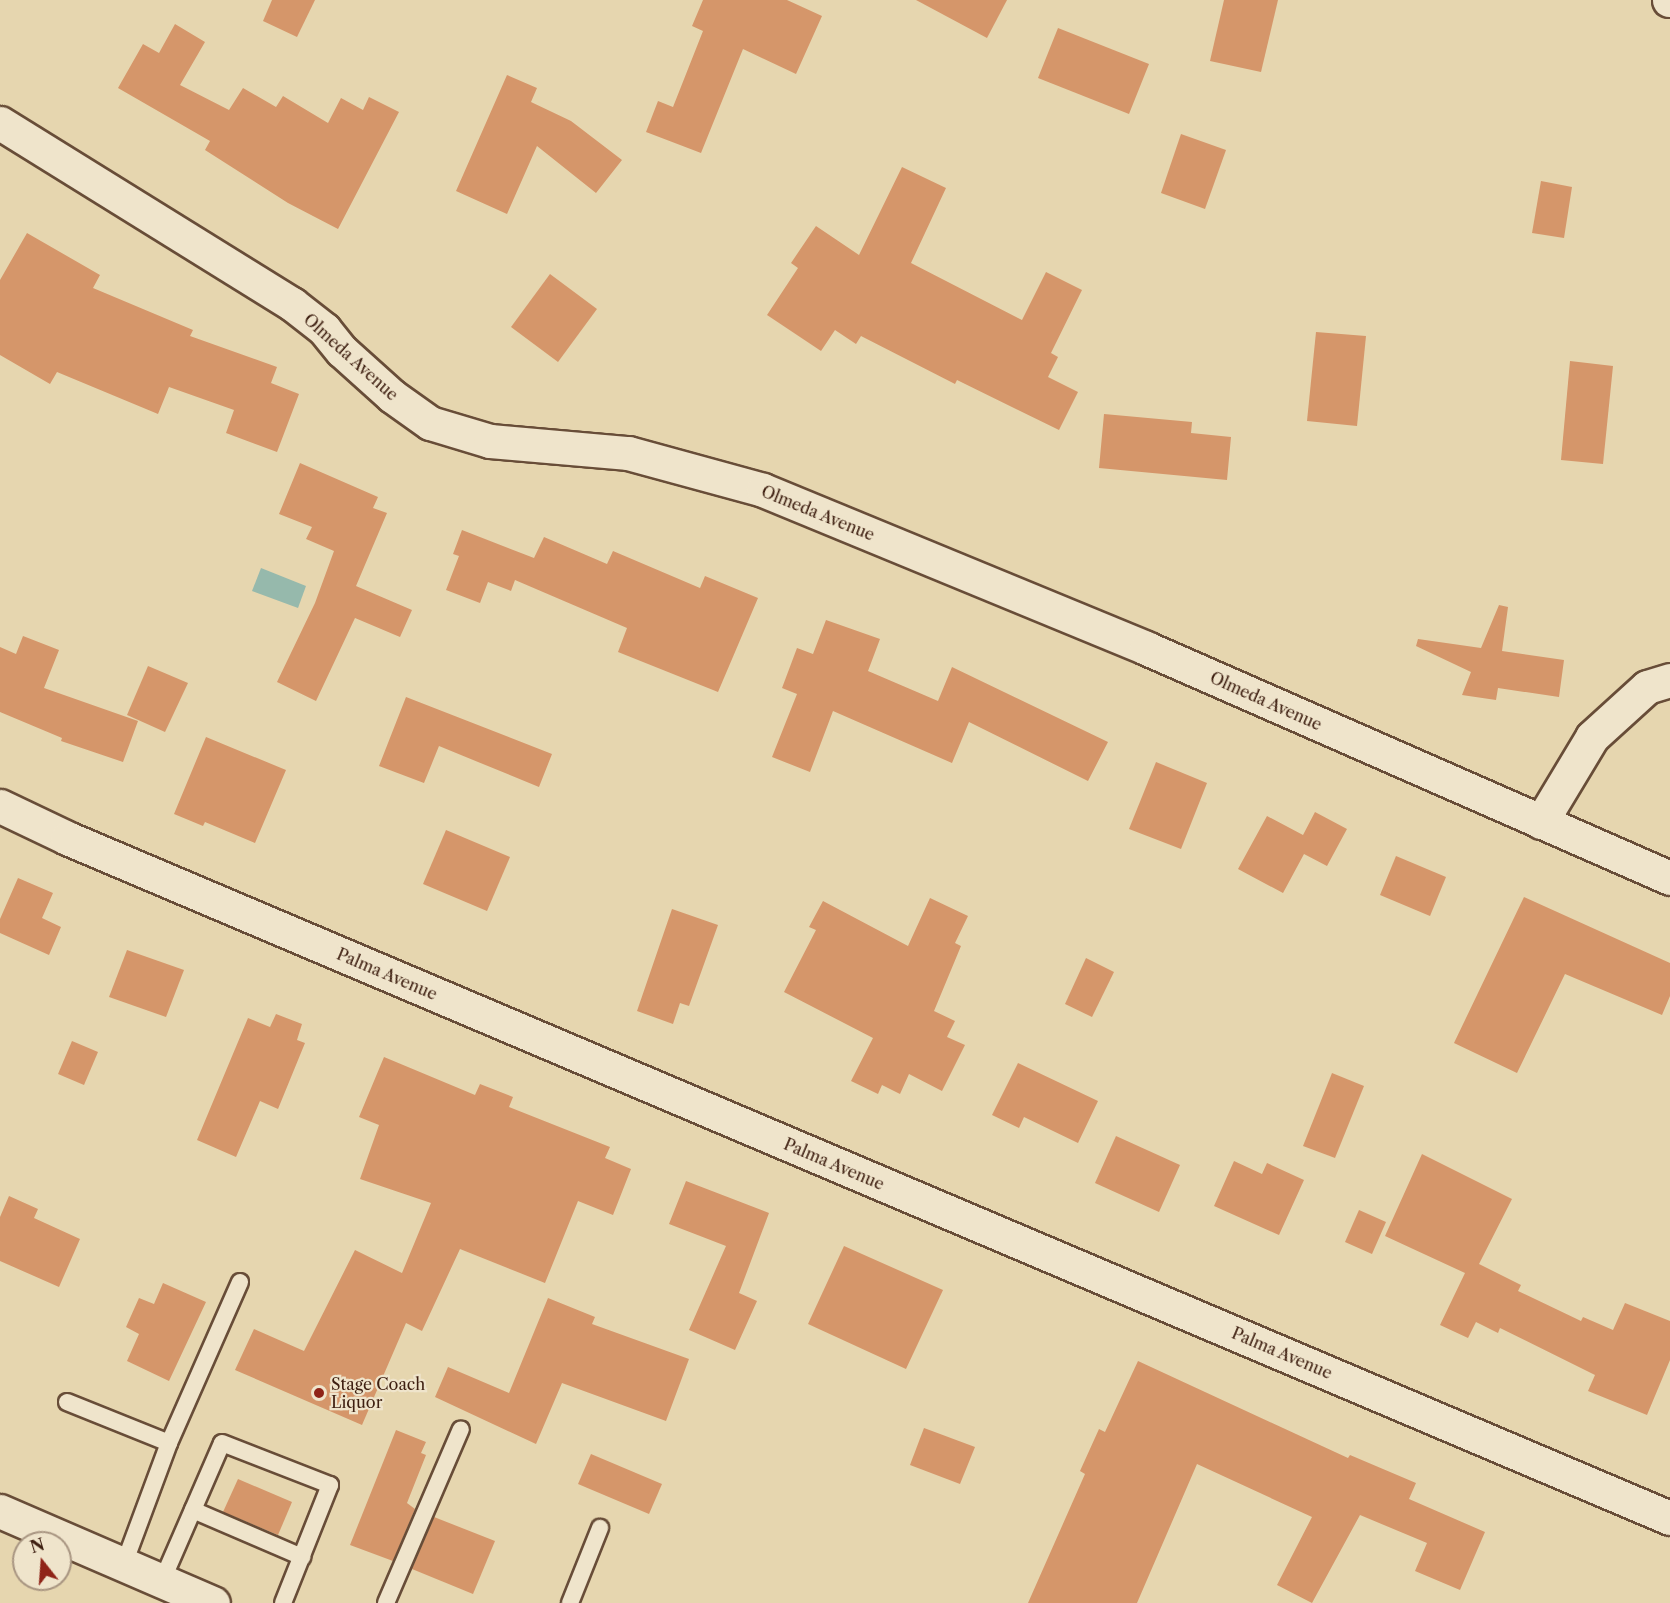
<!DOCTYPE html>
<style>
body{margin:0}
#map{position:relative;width:1670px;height:1603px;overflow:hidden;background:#e6d6af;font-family:"Libre Caslon Text",serif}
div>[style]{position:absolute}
.water>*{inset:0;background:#96b9ac}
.building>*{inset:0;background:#d5966a}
.roads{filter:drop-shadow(2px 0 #684d38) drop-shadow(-2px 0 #684d38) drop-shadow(0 2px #684d38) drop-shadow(0 -2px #684d38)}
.lane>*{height:16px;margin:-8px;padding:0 8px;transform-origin:8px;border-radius:8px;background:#efe4cb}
.street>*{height:33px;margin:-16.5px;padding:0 16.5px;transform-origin:16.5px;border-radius:16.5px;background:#efe4cb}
.secondary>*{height:33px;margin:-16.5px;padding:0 16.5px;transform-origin:16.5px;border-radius:16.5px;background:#efe4cb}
.dots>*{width:16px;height:16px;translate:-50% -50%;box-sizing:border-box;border:3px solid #efe4cb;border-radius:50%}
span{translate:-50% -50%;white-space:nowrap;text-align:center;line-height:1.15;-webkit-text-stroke:4.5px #efe4cb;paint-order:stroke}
.street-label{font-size:16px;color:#3e1f11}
.poi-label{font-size:16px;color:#3e1f11}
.left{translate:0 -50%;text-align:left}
.north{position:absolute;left:12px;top:1531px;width:60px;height:60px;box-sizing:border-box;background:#efe4cb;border:2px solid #a89581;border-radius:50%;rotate:343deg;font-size:16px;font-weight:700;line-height:24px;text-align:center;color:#3e1f11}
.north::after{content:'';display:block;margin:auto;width:21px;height:27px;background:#8f2418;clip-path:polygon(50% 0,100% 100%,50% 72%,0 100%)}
</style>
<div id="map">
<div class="water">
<i style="clip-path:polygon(261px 568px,306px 586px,298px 608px,252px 591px)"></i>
</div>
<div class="building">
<i style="clip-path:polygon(272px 0,315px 0,297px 37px,263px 21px)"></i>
<i style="clip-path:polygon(703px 0,787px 0,822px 16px,796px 74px,743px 49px,701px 153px,646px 132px,658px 101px,673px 107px,703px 31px,692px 26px)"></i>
<i style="clip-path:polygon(916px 0,1007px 0,987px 38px)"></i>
<i style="clip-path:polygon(1224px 0,1278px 0,1261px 72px,1210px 61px)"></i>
<i style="clip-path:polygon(175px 24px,205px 42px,180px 85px,229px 110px,243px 88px,276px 107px,283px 96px,328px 123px,341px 98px,363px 110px,369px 97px,399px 112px,338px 229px,288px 203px,205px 150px,210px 141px,118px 88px,143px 44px,159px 53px)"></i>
<i style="clip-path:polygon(1058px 28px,1149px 64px,1129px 114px,1038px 78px)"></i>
<i style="clip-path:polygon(507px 75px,537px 88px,531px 102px,571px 121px,622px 160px,596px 193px,537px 146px,507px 214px,456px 191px)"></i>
<i style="clip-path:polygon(1181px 134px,1226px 150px,1205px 209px,1161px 193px)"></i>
<i style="clip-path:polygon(902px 167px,946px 188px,911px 263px,1022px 320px,1046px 272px,1082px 290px,1051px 353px,1058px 357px,1048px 377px,1078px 392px,1059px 430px,957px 380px,955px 384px,861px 336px,856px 344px,835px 330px,821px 351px,767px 315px,798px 268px,791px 263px,816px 226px,859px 255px)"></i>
<i style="clip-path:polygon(1541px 181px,1572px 187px,1564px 238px,1532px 233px)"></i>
<i style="clip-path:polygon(27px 233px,100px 275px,93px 288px,193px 330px,190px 336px,277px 367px,271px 383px,299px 394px,277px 452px,226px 433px,234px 410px,169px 387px,158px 414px,57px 372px,50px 384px,0 355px,0 280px)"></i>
<i style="clip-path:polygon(550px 274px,597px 309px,558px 362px,511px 327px)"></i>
<i style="clip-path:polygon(1316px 332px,1366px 336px,1357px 426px,1307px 421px)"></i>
<i style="clip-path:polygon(1570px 361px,1613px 366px,1603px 464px,1561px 460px)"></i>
<i style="clip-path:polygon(1104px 414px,1192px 422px,1191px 433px,1231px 437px,1227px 480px,1099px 468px)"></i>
<i style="clip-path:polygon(300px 463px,378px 497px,373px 508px,387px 513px,356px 586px,412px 610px,400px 637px,355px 618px,316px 701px,277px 682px,315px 603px,334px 551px,306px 539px,312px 527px,279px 514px)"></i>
<i style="clip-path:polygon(462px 530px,534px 558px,544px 537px,607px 564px,613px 551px,700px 588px,705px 576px,758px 598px,718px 692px,618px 652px,627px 628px,515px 580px,511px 591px,488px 582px,480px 603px,446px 590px,459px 556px,453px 554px)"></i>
<i style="clip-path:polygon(1499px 605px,1508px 607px,1502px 651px,1564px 660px,1559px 697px,1498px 688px,1496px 700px,1462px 695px,1471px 672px,1416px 646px,1418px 639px,1481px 648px)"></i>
<i style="clip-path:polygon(826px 620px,880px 639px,868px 671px,938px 701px,952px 667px,1108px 742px,1088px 781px,969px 722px,952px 763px,833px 711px,810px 772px,772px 757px,797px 694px,782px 688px,797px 648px,813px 654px)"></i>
<i style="clip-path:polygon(23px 636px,59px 650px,44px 688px,138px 721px,123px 762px,61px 741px,62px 738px,0 712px,0 647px,16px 654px)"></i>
<i style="clip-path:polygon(148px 666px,188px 683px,165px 732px,127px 715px)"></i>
<i style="clip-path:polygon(406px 697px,552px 754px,539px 787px,439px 746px,424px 783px,379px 766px)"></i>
<i style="clip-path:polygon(206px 737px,286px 770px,255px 843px,205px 822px,203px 826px,174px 814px)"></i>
<i style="clip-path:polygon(1156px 762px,1207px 783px,1181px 849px,1129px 829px)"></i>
<i style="clip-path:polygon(1315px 812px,1347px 829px,1327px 866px,1304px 854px,1283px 893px,1238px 869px,1267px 816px,1303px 835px)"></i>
<i style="clip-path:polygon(446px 830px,510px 857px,487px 911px,423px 884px)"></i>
<i style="clip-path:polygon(1396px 856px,1446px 877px,1430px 916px,1380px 895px)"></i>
<i style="clip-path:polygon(18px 878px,53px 893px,42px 918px,61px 927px,49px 955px,0 933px,0 919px)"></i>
<i style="clip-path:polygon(1524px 897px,1670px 963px,1670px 996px,1662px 1015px,1565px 974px,1517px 1073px,1454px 1043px)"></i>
<i style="clip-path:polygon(930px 898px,968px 916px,955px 943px,961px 946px,934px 1011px,955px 1021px,947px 1037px,965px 1045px,942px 1091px,909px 1074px,900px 1094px,882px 1085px,878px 1094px,851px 1081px,873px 1038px,784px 992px,816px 930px,809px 927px,823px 901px,908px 946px)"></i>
<i style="clip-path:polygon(672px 909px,718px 925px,689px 1006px,680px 1003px,673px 1024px,637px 1011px)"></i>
<i style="clip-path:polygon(127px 950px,184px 970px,166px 1017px,109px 997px)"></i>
<i style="clip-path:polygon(1086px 958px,1114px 972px,1092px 1017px,1065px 1004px)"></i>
<i style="clip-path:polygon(276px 1014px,302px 1024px,297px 1040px,305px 1043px,278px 1109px,260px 1101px,236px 1157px,197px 1140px,248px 1018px,270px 1027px)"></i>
<i style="clip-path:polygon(72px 1041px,98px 1052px,84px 1085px,58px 1074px)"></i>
<i style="clip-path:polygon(384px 1057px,475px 1095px,480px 1084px,513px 1097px,509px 1107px,610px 1147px,605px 1158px,631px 1169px,613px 1215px,578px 1201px,545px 1283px,460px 1249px,422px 1331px,406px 1323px,362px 1425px,235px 1370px,254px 1329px,304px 1351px,355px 1250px,402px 1273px,431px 1203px,360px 1179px,379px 1125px,359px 1117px)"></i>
<i style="clip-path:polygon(1018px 1063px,1098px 1101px,1078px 1143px,1024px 1117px,1019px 1128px,992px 1115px)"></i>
<i style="clip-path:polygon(1332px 1073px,1364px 1086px,1335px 1158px,1303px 1146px)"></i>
<i style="clip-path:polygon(1116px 1136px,1180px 1165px,1159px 1212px,1095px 1183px)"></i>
<i style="clip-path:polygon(1422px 1154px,1512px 1199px,1479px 1264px,1521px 1285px,1518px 1291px,1581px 1321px,1583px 1317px,1613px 1330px,1625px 1303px,1670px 1321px,1670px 1360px,1647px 1415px,1588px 1391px,1595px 1375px,1500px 1328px,1498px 1333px,1476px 1322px,1468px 1338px,1440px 1325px,1465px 1273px,1385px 1236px)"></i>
<i style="clip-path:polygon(1234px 1161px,1262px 1174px,1267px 1163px,1304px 1180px,1279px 1235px,1214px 1206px)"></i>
<i style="clip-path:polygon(686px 1181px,769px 1213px,739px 1293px,757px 1301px,735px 1350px,689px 1330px,726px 1246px,669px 1224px)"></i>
<i style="clip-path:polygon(9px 1196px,38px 1209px,34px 1218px,80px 1239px,59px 1287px,0 1261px,0 1217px)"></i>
<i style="clip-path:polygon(1359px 1210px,1386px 1222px,1372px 1254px,1345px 1242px)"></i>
<i style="clip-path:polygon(844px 1246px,943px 1290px,906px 1369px,808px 1324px)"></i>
<i style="clip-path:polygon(163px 1283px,206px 1302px,169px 1381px,127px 1361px,139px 1334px,126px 1327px,139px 1298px,154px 1304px)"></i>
<i style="clip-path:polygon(548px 1298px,595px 1317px,592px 1324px,689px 1359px,666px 1421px,562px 1383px,536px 1444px,435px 1397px,448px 1367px,509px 1393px)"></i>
<i style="clip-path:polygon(1138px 1361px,1348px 1458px,1350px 1455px,1416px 1483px,1409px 1499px,1485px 1532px,1460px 1590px,1415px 1571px,1427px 1543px,1360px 1515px,1312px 1603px,1277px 1585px,1312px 1517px,1197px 1464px,1137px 1603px,1028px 1603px,1085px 1474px,1080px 1471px,1099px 1429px,1105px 1432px)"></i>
<i style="clip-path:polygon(924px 1428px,975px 1447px,960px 1484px,910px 1465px)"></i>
<i style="clip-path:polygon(396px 1430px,426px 1442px,421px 1453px,426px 1455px,407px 1503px,415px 1509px,393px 1561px,350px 1545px)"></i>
<i style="clip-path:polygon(591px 1454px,662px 1484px,649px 1514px,578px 1484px)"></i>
<i style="clip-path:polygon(238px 1479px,292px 1502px,278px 1535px,223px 1512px)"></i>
<i style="clip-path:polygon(434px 1517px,495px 1541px,473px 1594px,412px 1569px)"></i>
</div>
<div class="roads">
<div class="lane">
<i style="left:67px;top:1402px;width:110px;rotate:21.9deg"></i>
<i style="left:193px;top:1510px;width:119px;rotate:23.3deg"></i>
<i style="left:124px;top:1564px;width:129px;rotate:-69.6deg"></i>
<i style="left:169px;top:1443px;width:176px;rotate:-66.2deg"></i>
<i style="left:162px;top:1581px;width:150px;rotate:-66.5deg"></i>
<i style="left:222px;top:1443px;width:116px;rotate:21.3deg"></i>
<i style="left:330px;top:1485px;width:127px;rotate:111.7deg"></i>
<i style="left:386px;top:1603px;width:189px;rotate:-66.7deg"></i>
<i style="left:570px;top:1603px;width:81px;rotate:-68.2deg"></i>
</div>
<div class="street">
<i style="left:1669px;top:0;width:1px"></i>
<i style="left:0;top:123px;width:344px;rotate:31.8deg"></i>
<i style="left:292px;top:304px;width:41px;rotate:38deg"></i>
<i style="left:324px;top:329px;width:28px;rotate:51deg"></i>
<i style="left:342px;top:351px;width:67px;rotate:42deg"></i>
<i style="left:392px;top:396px;width:47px;rotate:35.4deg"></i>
<i style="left:430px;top:423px;width:63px;rotate:16.7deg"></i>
<i style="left:490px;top:441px;width:139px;rotate:5deg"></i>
<i style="left:628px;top:453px;width:140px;rotate:15.3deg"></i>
<i style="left:763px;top:490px;width:414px;rotate:22.4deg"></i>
<i style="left:1146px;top:648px;width:572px;rotate:23.7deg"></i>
<i style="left:0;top:806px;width:74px;rotate:25.5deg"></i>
<i style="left:67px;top:838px;width:1741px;rotate:22.99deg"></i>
<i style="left:1541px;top:822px;width:99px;rotate:-59deg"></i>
<i style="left:1592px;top:737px;width:74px;rotate:-42.3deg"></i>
<i style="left:1647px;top:687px;width:24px;rotate:-17deg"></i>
</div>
<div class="secondary">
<i style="left:0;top:1511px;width:232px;rotate:23.4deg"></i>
</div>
</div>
<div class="dots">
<i style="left:319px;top:1393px;background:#8f2418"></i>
</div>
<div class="street-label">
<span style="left:351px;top:357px;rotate:42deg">Olmeda Avenue</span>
<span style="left:818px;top:513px;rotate:22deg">Olmeda Avenue</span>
<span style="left:1266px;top:701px;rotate:24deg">Olmeda Avenue</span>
<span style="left:387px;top:974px;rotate:23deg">Palma Avenue</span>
<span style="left:834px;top:1164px;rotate:23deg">Palma Avenue</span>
<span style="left:1282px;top:1353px;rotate:23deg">Palma Avenue</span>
</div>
<div class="poi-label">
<span class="left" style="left:331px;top:1393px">Stage Coach<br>Liquor</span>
</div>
<div class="north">N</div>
</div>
